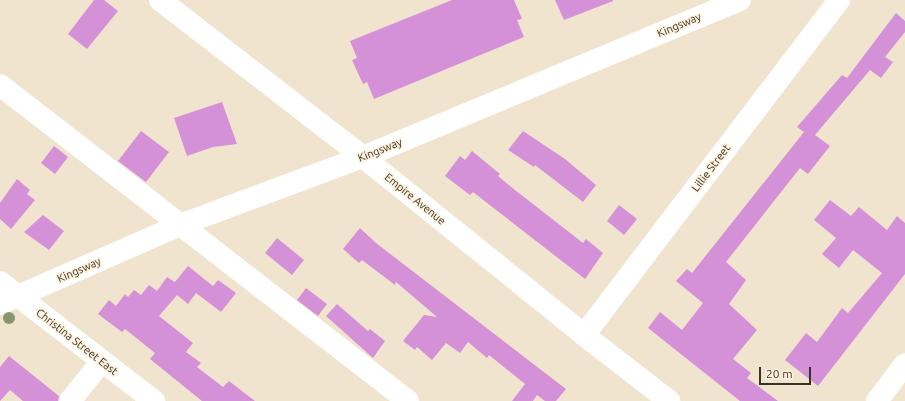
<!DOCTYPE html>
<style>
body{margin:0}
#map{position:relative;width:905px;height:401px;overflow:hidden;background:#f1e4cf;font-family:Ubuntu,sans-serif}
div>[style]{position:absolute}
.building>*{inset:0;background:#d591d8}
.minor>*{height:22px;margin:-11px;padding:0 11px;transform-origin:11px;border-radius:11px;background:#fff}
.major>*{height:22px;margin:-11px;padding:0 11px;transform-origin:11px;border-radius:11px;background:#fff}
.trees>*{width:12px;height:12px;margin:-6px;border-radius:50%;background:#88956d}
span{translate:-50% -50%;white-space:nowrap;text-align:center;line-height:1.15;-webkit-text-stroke:3px #fff2dc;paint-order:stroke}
.street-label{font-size:11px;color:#38332a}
.scale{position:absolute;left:759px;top:367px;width:52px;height:18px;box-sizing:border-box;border:2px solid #38332a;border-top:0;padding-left:5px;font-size:12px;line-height:14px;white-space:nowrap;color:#38332a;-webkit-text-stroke:3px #fff2dc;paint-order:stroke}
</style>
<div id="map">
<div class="building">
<i style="clip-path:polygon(94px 0,104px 0,118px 11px,87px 49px,68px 34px)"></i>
<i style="clip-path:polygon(452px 0,514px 0,522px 19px,517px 20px,524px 37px,374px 99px,367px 82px,363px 84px,352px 60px,357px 58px,350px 41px)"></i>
<i style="clip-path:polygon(555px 0,613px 0,613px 1px,564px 20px)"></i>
<i style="clip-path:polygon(896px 13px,905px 21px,905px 32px,885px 57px,893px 62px,881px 78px,870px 70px,815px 135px,830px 146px,808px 174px,800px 168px,726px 262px,746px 280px,729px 304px,757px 330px,733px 359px,751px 373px,747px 378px,778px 401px,740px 401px,648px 328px,660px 312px,682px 330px,703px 303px,676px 281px,687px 269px,692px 273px,804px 132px,797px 127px,842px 75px,847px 78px)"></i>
<i style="clip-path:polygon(222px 102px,237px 144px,213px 147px,187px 156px,174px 118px)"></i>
<i style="clip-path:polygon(141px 131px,169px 152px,146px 182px,118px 161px)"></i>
<i style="clip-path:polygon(523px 131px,565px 159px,596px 185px,583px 202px,535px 165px,534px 167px,508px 150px)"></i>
<i style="clip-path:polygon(54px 146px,68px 157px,55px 174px,41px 163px)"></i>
<i style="clip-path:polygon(472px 151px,500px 174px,498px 176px,515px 190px,583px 243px,586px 239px,603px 253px,585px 279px,473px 192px,470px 195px,445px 176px,460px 156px,465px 160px)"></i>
<i style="clip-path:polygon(17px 179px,30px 190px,27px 194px,35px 200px,11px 229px,0 219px,0 203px)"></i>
<i style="clip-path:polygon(830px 200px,851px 216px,859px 207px,887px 230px,897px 216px,905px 223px,905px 274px,818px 386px,785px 360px,806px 333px,817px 342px,842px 308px,848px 313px,882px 273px,853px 250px,839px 268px,822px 254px,836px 238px,814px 220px)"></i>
<i style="clip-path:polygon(619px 205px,637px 219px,624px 235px,607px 221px)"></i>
<i style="clip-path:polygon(43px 215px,64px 231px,49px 250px,24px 232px)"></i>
<i style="clip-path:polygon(360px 228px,376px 243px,566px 389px,556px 401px,545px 401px,537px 395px,533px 401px,512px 401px,525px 384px,489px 355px,487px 358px,468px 342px,460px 353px,446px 343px,432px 360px,417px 347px,415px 350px,403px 341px,424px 315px,437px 317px,396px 282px,395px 285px,362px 260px,359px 263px,343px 249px)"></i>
<i style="clip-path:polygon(277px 238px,304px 260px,292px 275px,265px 253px)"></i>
<i style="clip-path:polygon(188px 266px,213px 286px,218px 280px,236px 293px,221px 312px,196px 293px,188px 304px,177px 295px,159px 316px,193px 343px,186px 352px,201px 363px,197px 367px,223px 387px,229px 381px,255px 401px,202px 401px,150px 359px,155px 353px,125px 329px,122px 332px,98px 314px,109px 300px,116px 306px,125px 294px,128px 297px,134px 290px,141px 295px,149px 285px,157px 291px,167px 277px,175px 282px)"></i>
<i style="clip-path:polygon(306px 288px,327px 304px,318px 316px,297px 300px)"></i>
<i style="clip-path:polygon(337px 304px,368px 331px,370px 329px,385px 341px,373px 358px,326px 316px)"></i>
<i style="clip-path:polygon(9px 356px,59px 396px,58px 401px,23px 401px,10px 390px,0 401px,0 367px)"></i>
</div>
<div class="minor">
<i style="left:160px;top:0;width:257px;rotate:37.7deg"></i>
<i style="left:363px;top:157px;width:284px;rotate:38.8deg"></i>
<i style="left:584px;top:335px;width:108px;rotate:37.8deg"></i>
<i style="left:0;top:85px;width:516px;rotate:37.76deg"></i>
<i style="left:0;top:282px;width:195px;rotate:37.7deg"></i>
<i style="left:584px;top:335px;width:421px;rotate:-52.7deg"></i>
<i style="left:70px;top:401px;width:51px;rotate:-51.3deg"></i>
<i style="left:877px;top:401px;width:46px;rotate:-52.9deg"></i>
</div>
<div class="major">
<i style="left:0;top:304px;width:197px;rotate:-23.7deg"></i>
<i style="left:180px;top:225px;width:195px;rotate:-20.4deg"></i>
<i style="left:363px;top:157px;width:408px;rotate:-22.6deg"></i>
</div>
<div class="trees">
<i style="left:9px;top:318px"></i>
</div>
<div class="street-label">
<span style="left:679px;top:25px;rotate:-23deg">Kingsway</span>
<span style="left:380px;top:150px;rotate:-22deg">Kingsway</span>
<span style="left:711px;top:168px;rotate:-53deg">Lillie Street</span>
<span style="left:415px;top:199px;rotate:39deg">Empire Avenue</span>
<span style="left:79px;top:270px;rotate:-24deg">Kingsway</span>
<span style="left:77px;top:342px;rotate:38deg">Christina Street East</span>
</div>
<div class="scale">20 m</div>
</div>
